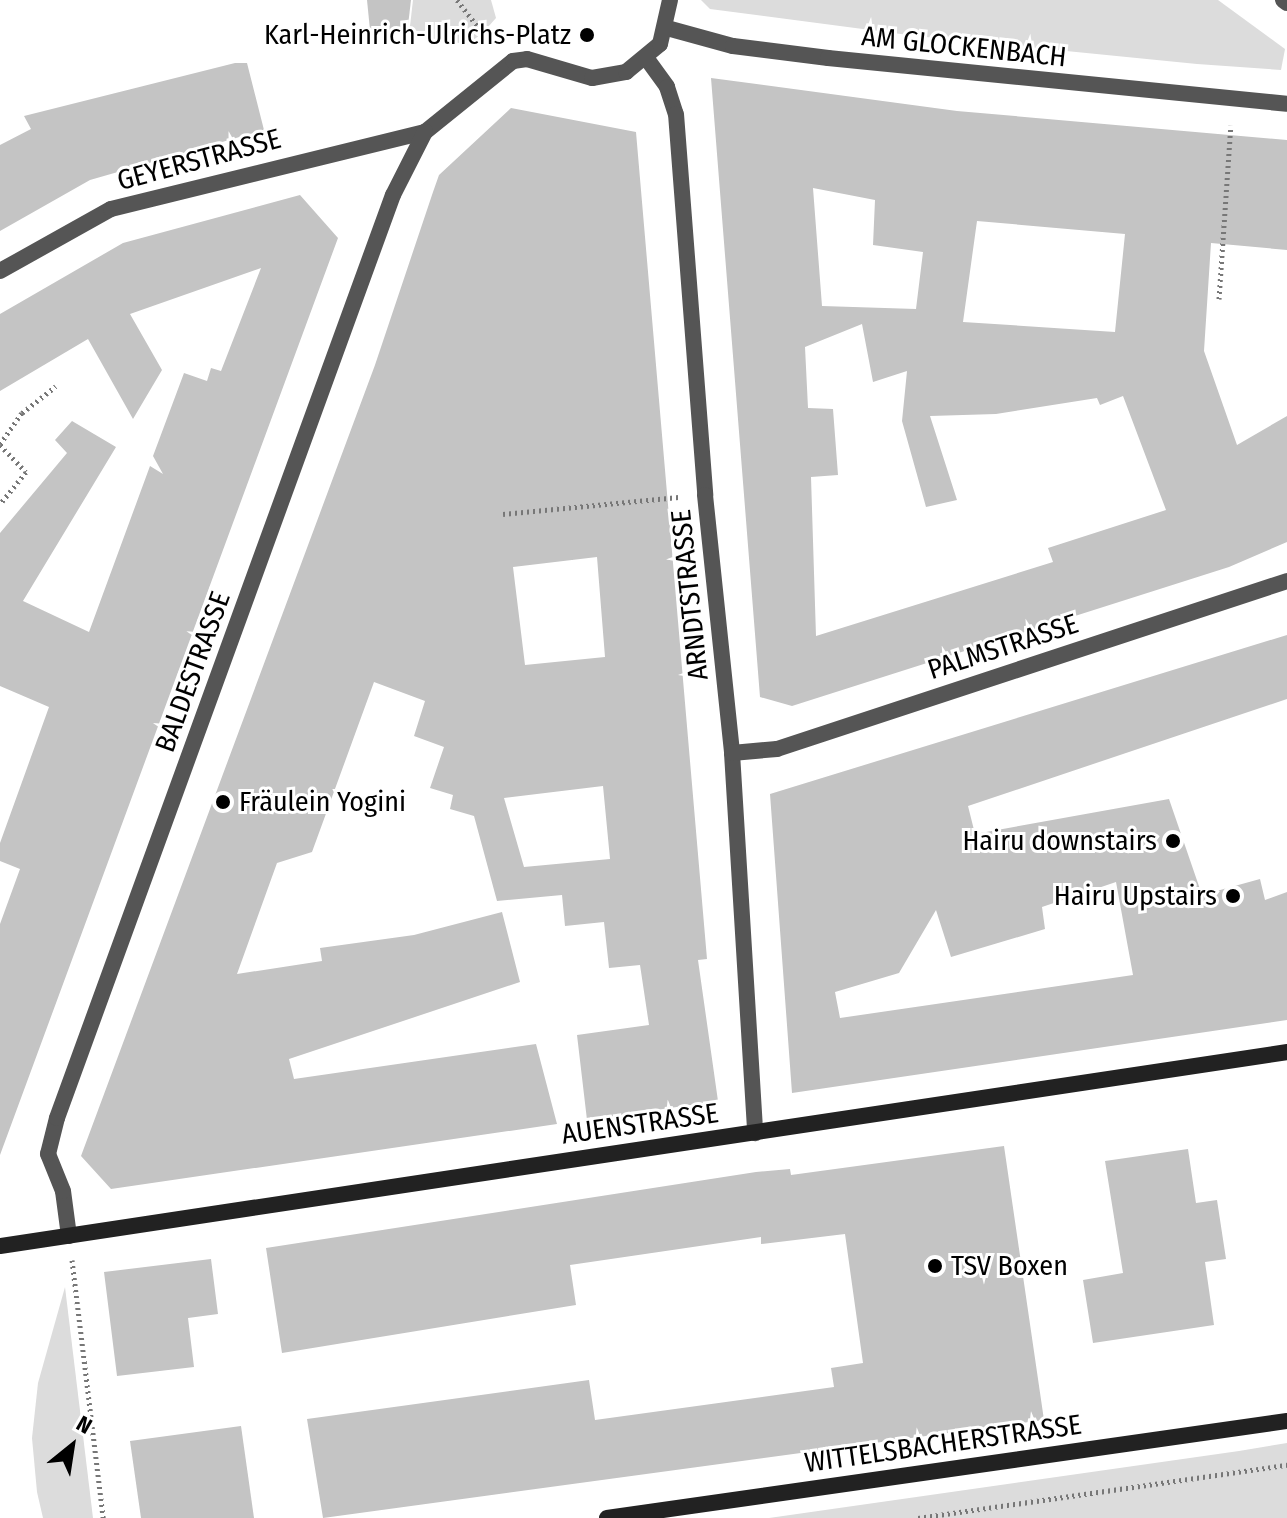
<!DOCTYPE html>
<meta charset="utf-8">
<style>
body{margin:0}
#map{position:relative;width:1287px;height:1518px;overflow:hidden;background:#fff;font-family:"Fira Sans Condensed",sans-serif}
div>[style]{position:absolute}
.green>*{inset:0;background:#dcdcdc}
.building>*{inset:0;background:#c4c4c4}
.path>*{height:5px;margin-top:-2.5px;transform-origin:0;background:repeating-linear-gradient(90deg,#777 0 2px,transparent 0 6px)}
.minor>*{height:16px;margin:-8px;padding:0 8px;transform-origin:8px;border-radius:8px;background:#555}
.secondary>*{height:16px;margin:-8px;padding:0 8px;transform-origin:8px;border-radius:8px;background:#222}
.dots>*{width:22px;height:22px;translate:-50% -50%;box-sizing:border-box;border:4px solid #fff;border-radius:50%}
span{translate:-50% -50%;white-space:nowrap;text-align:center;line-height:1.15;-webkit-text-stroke:6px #fff;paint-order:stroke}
.poi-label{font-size:28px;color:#000}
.right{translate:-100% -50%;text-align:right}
.left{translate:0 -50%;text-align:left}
.street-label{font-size:28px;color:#000}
.north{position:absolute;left:32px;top:1406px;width:80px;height:80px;-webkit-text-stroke:6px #fff;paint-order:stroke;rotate:30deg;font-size:22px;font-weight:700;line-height:32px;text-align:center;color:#000}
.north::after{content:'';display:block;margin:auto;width:28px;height:36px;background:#000;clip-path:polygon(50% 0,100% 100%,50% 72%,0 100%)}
</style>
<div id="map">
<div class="green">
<i style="clip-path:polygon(413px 0,491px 0,496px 18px,472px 45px,409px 35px)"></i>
<i style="clip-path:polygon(701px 0,1218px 0,1285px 49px,1281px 70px,1197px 64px,916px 36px,710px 9px)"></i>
<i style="clip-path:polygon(65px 1287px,93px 1518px,43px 1518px,37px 1492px,32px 1438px,38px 1383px)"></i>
<i style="clip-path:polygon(1287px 1443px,1287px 1518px,769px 1518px,1239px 1451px)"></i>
</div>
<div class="building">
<i style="clip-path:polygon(367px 0,411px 0,407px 34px,370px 30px)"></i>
<i style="clip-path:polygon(235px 63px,247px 63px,264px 130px,90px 180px,0 231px,0 145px,31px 129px,24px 116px)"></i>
<i style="clip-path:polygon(evenodd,711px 78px,957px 111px,1287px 140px,1287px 250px,1211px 243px,1204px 351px,1237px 445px,1287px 416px,1287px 542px,1229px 567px,792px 706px,760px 697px,711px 78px,813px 188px,875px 200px,873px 245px,923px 252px,916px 309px,822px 306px,813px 188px,711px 78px,977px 221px,1125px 234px,1115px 332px,963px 322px,977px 221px,711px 78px,862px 324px,873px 382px,907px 371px,902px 421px,926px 507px,957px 500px,930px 416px,996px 414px,1097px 398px,1100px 405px,1123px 396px,1166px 510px,1048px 548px,1053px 562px,816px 636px,811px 477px,838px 475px,833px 409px,808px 408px,805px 347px,862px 324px)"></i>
<i style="clip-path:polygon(evenodd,511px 108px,636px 132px,707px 959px,698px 960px,718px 1101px,587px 1120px,577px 1035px,649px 1025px,640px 965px,609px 968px,604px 922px,565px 926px,562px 895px,497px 901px,474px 816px,450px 809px,453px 795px,430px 788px,444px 747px,414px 736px,425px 701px,374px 682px,312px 852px,277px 863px,237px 974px,322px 961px,320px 948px,414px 935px,502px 912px,520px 982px,289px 1059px,294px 1079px,536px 1044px,557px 1124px,111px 1189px,81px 1156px,375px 365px,433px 192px,439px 175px,511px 108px,597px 557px,605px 657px,525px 665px,513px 567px,597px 557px,511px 108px,603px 786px,610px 859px,524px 867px,504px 798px,603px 786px)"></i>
<i style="clip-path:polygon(300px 195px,338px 238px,0 1155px,0 924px,20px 869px,0 861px,0 843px,49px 707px,0 686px,0 533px,67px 453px,55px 440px,72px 421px,116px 447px,23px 601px,89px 632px,150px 466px,163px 474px,153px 456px,184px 373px,207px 381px,211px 368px,221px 371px,261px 268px,130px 314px,162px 370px,133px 419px,88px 339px,0 391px,0 314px,123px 243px)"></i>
<i style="clip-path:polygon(evenodd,1287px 635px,1287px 699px,968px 806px,975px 834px,1169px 799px,1202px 895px,1260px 879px,1265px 900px,1287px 892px,1287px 1020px,792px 1093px,770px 794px,1287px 635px,1116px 882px,1133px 975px,840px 1018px,835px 992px,899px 973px,936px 910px,951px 957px,1045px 929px,1042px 907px,1116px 882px)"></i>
<i style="clip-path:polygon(1004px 1146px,1044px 1420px,323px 1518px,307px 1419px,589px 1380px,595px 1420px,834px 1387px,831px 1368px,863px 1363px,845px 1234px,761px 1244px,761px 1237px,570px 1265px,576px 1305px,282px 1353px,266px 1248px,756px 1172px,790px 1169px,791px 1175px)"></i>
<i style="clip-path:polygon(1188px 1149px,1196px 1203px,1217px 1200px,1226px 1259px,1205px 1262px,1214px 1325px,1093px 1343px,1083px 1280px,1123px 1273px,1105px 1161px)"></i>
<i style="clip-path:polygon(211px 1259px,218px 1314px,188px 1318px,194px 1367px,117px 1376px,104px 1272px)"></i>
<i style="clip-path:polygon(241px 1426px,254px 1518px,141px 1518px,130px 1441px)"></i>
</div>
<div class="path">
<i style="left:457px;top:0;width:58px;rotate:52deg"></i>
<i style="left:1219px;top:299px;width:174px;rotate:-86.1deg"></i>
<i style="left:0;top:444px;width:38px;rotate:-55deg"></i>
<i style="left:22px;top:413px;width:43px;rotate:-38.5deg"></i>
<i style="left:0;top:445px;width:37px;rotate:46deg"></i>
<i style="left:26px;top:472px;width:41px;rotate:129.1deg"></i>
<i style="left:503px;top:514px;width:179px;rotate:-5.5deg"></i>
<i style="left:72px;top:1260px;width:260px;rotate:83.1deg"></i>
<i style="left:918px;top:1518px;width:373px;rotate:-8.2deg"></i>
</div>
<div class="minor">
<i style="left:1283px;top:0;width:5px;rotate:37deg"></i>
<i style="left:667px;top:28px;width:68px;rotate:15.3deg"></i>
<i style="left:733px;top:46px;width:96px;rotate:7.2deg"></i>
<i style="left:828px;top:58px;width:461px;rotate:5.7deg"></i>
<i style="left:647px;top:59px;width:34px;rotate:54deg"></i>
<i style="left:667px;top:87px;width:28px;rotate:72deg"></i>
<i style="left:676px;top:114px;width:382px;rotate:85.6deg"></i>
<i style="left:705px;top:495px;width:259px;rotate:84deg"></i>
<i style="left:732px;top:753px;width:381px;rotate:86.5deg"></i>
<i style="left:0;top:271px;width:127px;rotate:-29.2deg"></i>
<i style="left:111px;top:209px;width:323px;rotate:-13.8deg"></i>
<i style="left:425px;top:132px;width:113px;rotate:-38.9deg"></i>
<i style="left:513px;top:61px;width:14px;rotate:-8deg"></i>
<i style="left:527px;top:59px;width:68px;rotate:16.3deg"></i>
<i style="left:592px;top:78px;width:35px;rotate:-10deg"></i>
<i style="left:626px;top:72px;width:44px;rotate:-39.5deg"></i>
<i style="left:660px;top:44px;width:45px;rotate:-77.2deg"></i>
<i style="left:732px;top:753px;width:45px;rotate:-5.1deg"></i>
<i style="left:777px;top:749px;width:537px;rotate:-18.23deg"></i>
<i style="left:69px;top:1236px;width:45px;rotate:-97.6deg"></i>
<i style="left:63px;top:1191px;width:40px;rotate:-112deg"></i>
<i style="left:48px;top:1154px;width:37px;rotate:-76deg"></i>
<i style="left:57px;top:1118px;width:982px;rotate:-70deg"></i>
<i style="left:393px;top:195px;width:71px;rotate:-63.1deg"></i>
</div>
<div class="secondary">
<i style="left:0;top:1246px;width:1302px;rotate:-8.57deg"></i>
<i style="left:607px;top:1518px;width:687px;rotate:-8.12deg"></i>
</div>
<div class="dots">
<i style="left:587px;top:35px;background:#000"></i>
<i style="left:223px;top:802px;background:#000"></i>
<i style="left:1173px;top:841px;background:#000"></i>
<i style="left:1233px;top:896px;background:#000"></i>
<i style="left:935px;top:1266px;background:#000"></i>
</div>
<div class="poi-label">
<span class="right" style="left:571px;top:35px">Karl-Heinrich-Ulrichs-Platz</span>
<span class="left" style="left:239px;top:802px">Fräulein Yogini</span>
<span class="right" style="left:1157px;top:841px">Hairu downstairs</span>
<span class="right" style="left:1217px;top:896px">Hairu Upstairs</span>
<span class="left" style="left:951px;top:1266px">TSV Boxen</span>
</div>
<div class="street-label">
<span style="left:964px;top:47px;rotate:6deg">AM GLOCKENBACH</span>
<span style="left:199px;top:160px;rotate:-15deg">GEYERSTRASSE</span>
<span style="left:690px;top:595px;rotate:-96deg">ARNDTSTRASSE</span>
<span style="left:1003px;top:647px;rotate:-18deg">PALMSTRASSE</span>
<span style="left:193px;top:672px;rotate:-70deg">BALDESTRASSE</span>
<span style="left:640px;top:1124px;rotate:-8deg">AUENSTRASSE</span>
<span style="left:943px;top:1444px;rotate:-8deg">WITTELSBACHERSTRASSE</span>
</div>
<div class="north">N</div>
</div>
